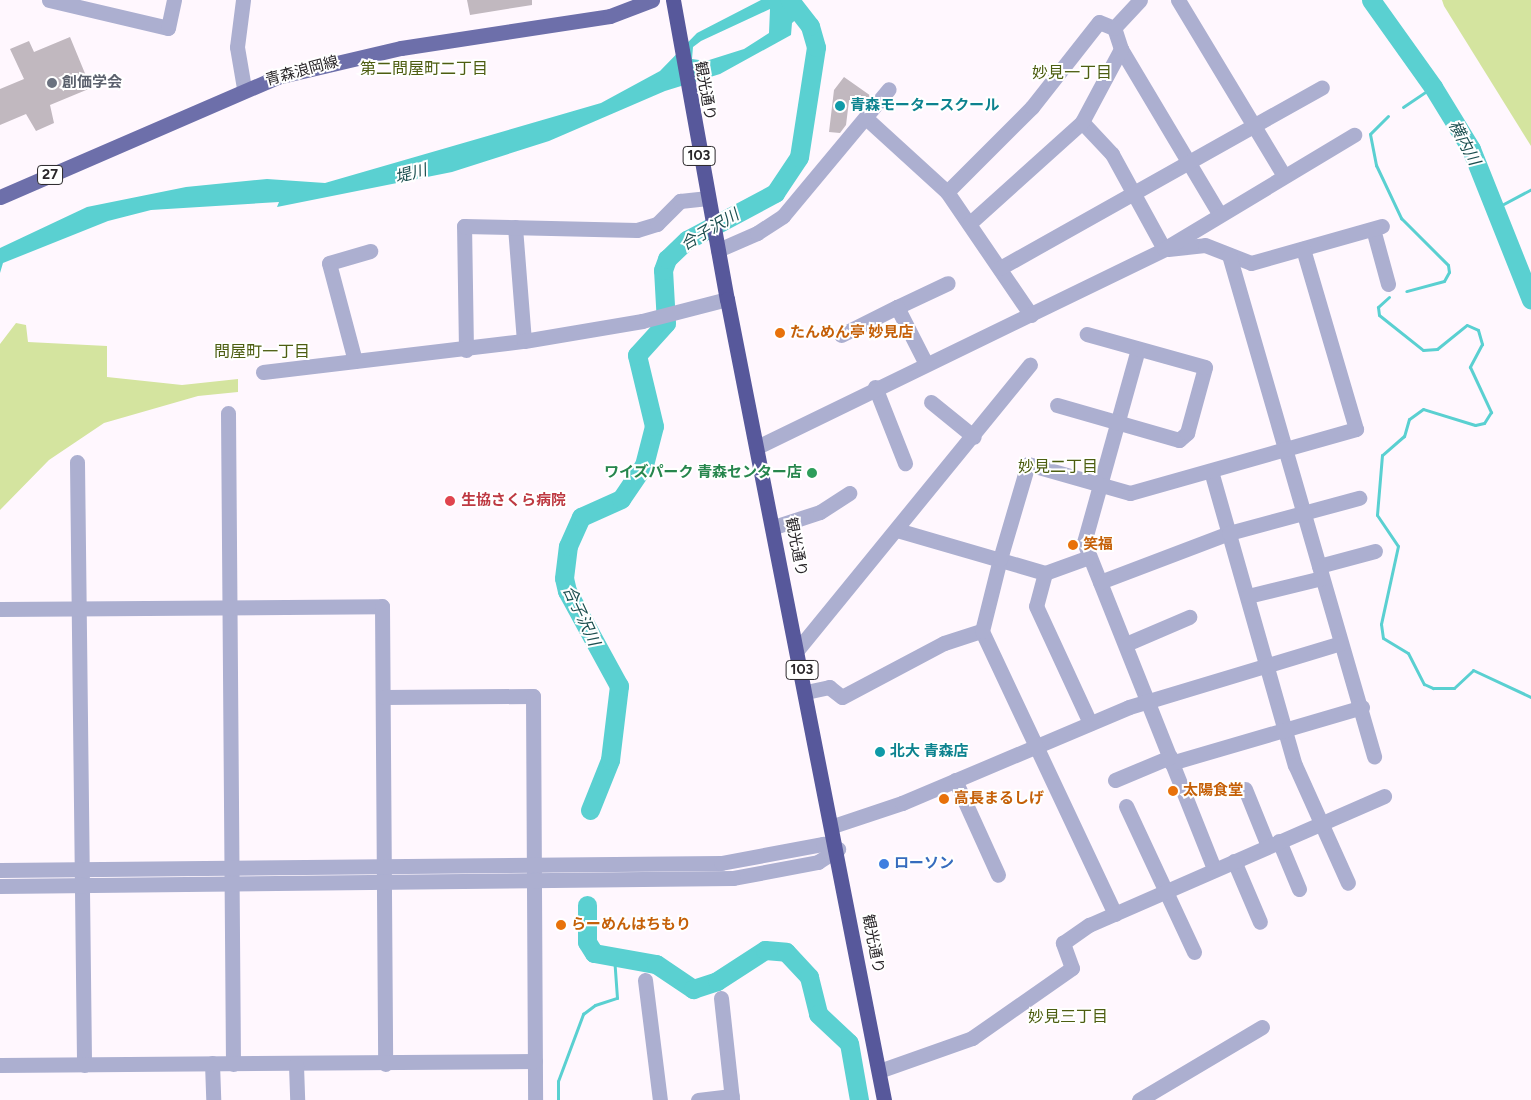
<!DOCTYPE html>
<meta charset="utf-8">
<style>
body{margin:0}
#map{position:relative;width:1531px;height:1100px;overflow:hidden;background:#fff7fe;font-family:Figtree,"Noto Sans JP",sans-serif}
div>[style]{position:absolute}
.green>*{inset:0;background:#d4e49f}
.water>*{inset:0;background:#5ad0d1}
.stream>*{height:3px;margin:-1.5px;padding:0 1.5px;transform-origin:1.5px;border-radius:1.5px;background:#5ad0d1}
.river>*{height:19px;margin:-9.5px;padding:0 9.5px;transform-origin:9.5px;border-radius:9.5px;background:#5ad0d1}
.building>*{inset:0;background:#c1b8bf}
.minor>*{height:15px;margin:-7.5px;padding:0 7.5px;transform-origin:7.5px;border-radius:7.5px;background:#acafd0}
.major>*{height:15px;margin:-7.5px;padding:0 7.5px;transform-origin:7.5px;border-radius:7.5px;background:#6d6faa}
.highway>*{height:15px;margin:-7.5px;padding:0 7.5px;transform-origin:7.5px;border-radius:7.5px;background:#57589b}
.dots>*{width:14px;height:14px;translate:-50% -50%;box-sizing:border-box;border:2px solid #fff;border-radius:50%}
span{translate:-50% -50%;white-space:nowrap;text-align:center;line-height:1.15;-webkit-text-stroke:4px #fff;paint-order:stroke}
.shield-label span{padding:1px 4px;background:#fff;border:1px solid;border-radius:4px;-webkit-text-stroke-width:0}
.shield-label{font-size:14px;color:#292629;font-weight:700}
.street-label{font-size:15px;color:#292629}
.worship-label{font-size:15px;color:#5b616d;font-weight:700}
.left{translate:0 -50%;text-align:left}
.culture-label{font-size:15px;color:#0d838f;font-weight:700}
.food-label{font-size:15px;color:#c56008;font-weight:700}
.leisure-label{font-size:15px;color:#27864d;font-weight:700}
.right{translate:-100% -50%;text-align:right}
.health-label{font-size:15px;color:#be3a42;font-weight:700}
.shop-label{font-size:15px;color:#366cbe;font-weight:700}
.neighbourhood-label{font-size:16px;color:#4d5e11}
.water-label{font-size:16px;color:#1c4f50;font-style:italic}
</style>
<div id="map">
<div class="green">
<i style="clip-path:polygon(1442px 0,1531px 0,1531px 146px,1444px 6px)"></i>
<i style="clip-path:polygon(16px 323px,26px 325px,28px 342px,107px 346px,107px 377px,182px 385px,238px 379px,238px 392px,198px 396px,104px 423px,49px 460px,0 510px,0 344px)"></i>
</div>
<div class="water">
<i style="clip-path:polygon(evenodd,761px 0,800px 0,802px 14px,792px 23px,791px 35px,720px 74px,665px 91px,549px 141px,452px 172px,277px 207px,279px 202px,151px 210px,108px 221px,3px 263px,0 273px,0 248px,87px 207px,186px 187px,267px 179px,325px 183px,601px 103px,660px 71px,697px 33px,761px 0,770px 9px,769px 33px,744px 49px,706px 61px,692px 59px,693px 47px,701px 41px,770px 9px)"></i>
</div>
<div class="stream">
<i style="left:1403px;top:107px;width:36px;rotate:-34deg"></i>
<i style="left:1388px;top:116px;width:25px;rotate:135deg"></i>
<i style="left:1370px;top:134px;width:32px;rotate:79deg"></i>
<i style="left:1376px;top:165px;width:59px;rotate:64.7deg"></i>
<i style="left:1401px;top:218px;width:66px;rotate:45deg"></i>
<i style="left:1448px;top:265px;width:7px;rotate:82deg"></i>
<i style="left:1449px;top:272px;width:10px;rotate:119deg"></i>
<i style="left:1444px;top:281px;width:39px;rotate:165deg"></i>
<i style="left:1496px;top:208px;width:40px;rotate:-28deg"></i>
<i style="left:1389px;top:297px;width:15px;rotate:138deg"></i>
<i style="left:1378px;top:307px;width:8px;rotate:83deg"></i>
<i style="left:1379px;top:315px;width:56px;rotate:38.5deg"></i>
<i style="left:1423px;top:350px;width:14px;rotate:-4deg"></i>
<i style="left:1437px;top:349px;width:38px;rotate:-39deg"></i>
<i style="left:1467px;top:325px;width:12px;rotate:24deg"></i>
<i style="left:1478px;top:330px;width:15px;rotate:74deg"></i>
<i style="left:1482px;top:344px;width:26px;rotate:118deg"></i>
<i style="left:1470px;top:367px;width:50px;rotate:65deg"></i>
<i style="left:1491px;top:412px;width:13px;rotate:122deg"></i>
<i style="left:1484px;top:423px;width:9px;rotate:167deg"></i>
<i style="left:1475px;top:425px;width:54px;rotate:-162.9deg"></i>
<i style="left:1423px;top:409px;width:17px;rotate:144deg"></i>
<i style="left:1409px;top:419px;width:18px;rotate:106deg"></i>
<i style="left:1404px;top:436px;width:29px;rotate:139deg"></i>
<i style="left:1382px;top:455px;width:60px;rotate:94.8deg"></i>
<i style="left:1377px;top:515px;width:37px;rotate:56deg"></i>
<i style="left:1398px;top:546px;width:80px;rotate:102.3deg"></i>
<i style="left:1381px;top:624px;width:14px;rotate:82deg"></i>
<i style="left:1383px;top:638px;width:29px;rotate:31deg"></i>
<i style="left:1408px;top:653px;width:35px;rotate:63deg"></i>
<i style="left:1424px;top:684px;width:10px;rotate:24deg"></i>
<i style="left:1433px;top:688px;width:21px"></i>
<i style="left:1454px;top:688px;width:26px;rotate:-43deg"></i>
<i style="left:1473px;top:670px;width:64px;rotate:25deg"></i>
<i style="left:558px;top:1100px;width:19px;rotate:-90deg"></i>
<i style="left:558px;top:1081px;width:72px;rotate:-69.5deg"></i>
<i style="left:583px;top:1014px;width:15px;rotate:-37deg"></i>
<i style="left:595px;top:1005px;width:23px;rotate:-18deg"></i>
<i style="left:617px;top:998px;width:42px;rotate:-94.1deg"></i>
</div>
<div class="river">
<i style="left:1371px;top:0;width:107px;rotate:54.5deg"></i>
<i style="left:1433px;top:87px;width:73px;rotate:58.5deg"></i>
<i style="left:1471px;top:149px;width:162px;rotate:68.3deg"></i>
<i style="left:590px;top:810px;width:54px;rotate:-68.2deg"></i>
<i style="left:610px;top:760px;width:75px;rotate:-83.1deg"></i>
<i style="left:619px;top:686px;width:108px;rotate:-118.7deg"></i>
<i style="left:567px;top:591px;width:13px;rotate:-103deg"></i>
<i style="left:564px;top:578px;width:32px;rotate:-83deg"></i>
<i style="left:568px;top:546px;width:32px;rotate:-66deg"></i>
<i style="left:581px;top:517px;width:44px;rotate:-24.2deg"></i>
<i style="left:621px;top:499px;width:41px;rotate:-55.9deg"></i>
<i style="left:644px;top:465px;width:40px;rotate:-75.6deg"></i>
<i style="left:654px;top:426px;width:73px;rotate:-103.5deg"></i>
<i style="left:637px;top:355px;width:43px;rotate:-47.8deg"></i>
<i style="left:666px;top:323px;width:53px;rotate:-93.2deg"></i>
<i style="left:663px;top:270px;width:12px;rotate:-70deg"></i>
<i style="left:667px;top:259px;width:28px;rotate:-44deg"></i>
<i style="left:687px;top:240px;width:100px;rotate:-28.1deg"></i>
<i style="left:775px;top:193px;width:43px;rotate:-56.3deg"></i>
<i style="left:799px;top:157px;width:111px;rotate:-81.2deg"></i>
<i style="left:816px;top:47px;width:22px;rotate:-106deg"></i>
<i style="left:810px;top:26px;width:33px;rotate:-128deg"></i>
<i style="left:587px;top:905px;width:37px;rotate:90deg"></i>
<i style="left:587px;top:942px;width:13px;rotate:58deg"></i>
<i style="left:594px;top:953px;width:63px;rotate:10.1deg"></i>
<i style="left:656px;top:964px;width:45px;rotate:34deg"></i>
<i style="left:693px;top:989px;width:25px;rotate:-18deg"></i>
<i style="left:717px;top:981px;width:57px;rotate:-32.9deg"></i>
<i style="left:765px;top:950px;width:21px;rotate:5deg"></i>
<i style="left:786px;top:952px;width:34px;rotate:47deg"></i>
<i style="left:809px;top:977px;width:38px;rotate:76deg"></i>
<i style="left:818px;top:1014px;width:42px;rotate:43.1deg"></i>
<i style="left:849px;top:1043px;width:58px;rotate:80deg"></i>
</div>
<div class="building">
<i style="clip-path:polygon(467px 0,532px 0,532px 5px,470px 15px)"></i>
<i style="clip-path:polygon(70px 37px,91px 88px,50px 105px,54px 123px,36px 131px,26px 114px,0 125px,0 89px,24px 79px,10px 49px,29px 41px,34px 52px)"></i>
<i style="clip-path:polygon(844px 77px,871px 96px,860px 109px,849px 101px,846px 125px,840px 133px,829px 132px,834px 90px)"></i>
</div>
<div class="minor">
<i style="left:49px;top:0;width:122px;rotate:13.2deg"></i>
<i style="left:168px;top:28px;width:29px;rotate:-78deg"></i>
<i style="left:243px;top:0;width:47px;rotate:97.3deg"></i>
<i style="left:237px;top:47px;width:42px;rotate:80.3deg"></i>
<i style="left:1178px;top:0;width:205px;rotate:58.9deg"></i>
<i style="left:1121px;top:49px;width:193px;rotate:59.2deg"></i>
<i style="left:867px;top:119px;width:108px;rotate:42.4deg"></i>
<i style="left:947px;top:192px;width:149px;rotate:55.7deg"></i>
<i style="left:1082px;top:122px;width:44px;rotate:46.8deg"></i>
<i style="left:1112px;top:154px;width:108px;rotate:61.3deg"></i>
<i style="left:947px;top:192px;width:120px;rotate:-45deg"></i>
<i style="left:1032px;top:107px;width:108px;rotate:-51.8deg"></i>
<i style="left:1099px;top:22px;width:16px;rotate:22deg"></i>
<i style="left:970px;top:223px;width:151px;rotate:-42deg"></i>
<i style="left:1082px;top:122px;width:83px;rotate:-61.9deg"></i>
<i style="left:1121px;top:49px;width:22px;rotate:-108deg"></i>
<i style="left:1114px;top:28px;width:38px;rotate:-47deg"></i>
<i style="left:515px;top:227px;width:114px;rotate:85.5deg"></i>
<i style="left:1373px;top:229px;width:57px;rotate:74.7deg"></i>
<i style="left:1168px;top:249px;width:37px;rotate:-6deg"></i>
<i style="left:1205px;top:245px;width:49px;rotate:21.4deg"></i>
<i style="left:1251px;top:263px;width:136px;rotate:-15.8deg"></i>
<i style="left:718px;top:250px;width:43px;rotate:-23.6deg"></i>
<i style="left:757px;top:233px;width:31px;rotate:-33deg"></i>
<i style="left:783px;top:216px;width:165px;rotate:-50.2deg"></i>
<i style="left:1229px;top:255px;width:522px;rotate:73.86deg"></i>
<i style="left:1000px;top:268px;width:369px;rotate:-29.3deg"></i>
<i style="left:897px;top:307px;width:56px;rotate:-25.2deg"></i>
<i style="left:841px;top:335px;width:63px;rotate:-26.6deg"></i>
<i style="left:897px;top:307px;width:64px;rotate:63deg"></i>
<i style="left:1138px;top:349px;width:200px;rotate:105.6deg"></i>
<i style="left:1084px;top:542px;width:352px;rotate:68.3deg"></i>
<i style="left:466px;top:350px;width:124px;rotate:-90.9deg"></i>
<i style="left:464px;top:226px;width:173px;rotate:1.3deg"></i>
<i style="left:637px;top:230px;width:21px;rotate:-17deg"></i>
<i style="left:657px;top:224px;width:33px;rotate:-45deg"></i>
<i style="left:680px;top:201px;width:28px;rotate:-6deg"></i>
<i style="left:355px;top:361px;width:101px;rotate:-104.9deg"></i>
<i style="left:329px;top:263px;width:43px;rotate:-16.3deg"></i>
<i style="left:263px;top:372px;width:263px;rotate:-6.8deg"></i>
<i style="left:524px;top:341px;width:120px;rotate:-9.6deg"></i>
<i style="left:642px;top:321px;width:88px;rotate:-14.5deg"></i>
<i style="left:875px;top:387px;width:82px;rotate:68.5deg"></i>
<i style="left:931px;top:402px;width:55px;rotate:39.1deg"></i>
<i style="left:1057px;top:405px;width:127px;rotate:16deg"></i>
<i style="left:1179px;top:440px;width:11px;rotate:-41deg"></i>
<i style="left:1187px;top:433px;width:68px;rotate:-74.7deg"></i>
<i style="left:1205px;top:367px;width:123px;rotate:-164.4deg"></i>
<i style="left:228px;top:413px;width:651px;rotate:89.56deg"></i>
<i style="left:757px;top:447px;width:453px;rotate:-25.9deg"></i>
<i style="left:1164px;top:249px;width:222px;rotate:-31deg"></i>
<i style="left:77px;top:462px;width:603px;rotate:89.33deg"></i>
<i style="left:1211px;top:471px;width:306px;rotate:74.1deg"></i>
<i style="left:1295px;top:765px;width:129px;rotate:65.8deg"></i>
<i style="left:774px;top:527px;width:48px;rotate:-18.1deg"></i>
<i style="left:820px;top:512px;width:35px;rotate:-33deg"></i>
<i style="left:897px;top:530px;width:154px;rotate:16.2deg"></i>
<i style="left:1045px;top:573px;width:47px;rotate:-20deg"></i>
<i style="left:1319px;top:566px;width:58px;rotate:-15deg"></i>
<i style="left:1045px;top:573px;width:34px;rotate:105deg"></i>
<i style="left:1036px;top:606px;width:129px;rotate:65.2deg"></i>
<i style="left:1100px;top:582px;width:138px;rotate:-20.8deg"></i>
<i style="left:1229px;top:533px;width:135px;rotate:-15.1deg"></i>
<i style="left:1248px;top:596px;width:76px;rotate:-13.7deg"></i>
<i style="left:0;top:609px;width:382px;rotate:-0.4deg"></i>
<i style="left:382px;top:606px;width:458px;rotate:89.6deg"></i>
<i style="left:1126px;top:644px;width:69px;rotate:-23.2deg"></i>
<i style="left:798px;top:649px;width:367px;rotate:-50.8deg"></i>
<i style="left:806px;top:692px;width:24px;rotate:-12deg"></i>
<i style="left:829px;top:687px;width:16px;rotate:38deg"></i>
<i style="left:842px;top:697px;width:115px;rotate:-27.9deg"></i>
<i style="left:944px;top:643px;width:40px;rotate:-18deg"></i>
<i style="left:384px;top:697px;width:149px;rotate:-0.4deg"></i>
<i style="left:533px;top:696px;width:404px;rotate:89.7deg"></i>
<i style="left:1171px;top:763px;width:199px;rotate:-16.3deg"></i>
<i style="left:955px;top:780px;width:104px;rotate:65.6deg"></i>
<i style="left:1115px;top:780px;width:60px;rotate:-22.7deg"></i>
<i style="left:1245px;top:789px;width:61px;rotate:68deg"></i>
<i style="left:1126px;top:806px;width:161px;rotate:65deg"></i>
<i style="left:833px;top:826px;width:73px;rotate:-18.4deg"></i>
<i style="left:902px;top:803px;width:246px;rotate:-22.9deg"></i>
<i style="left:1129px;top:707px;width:221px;rotate:-16.8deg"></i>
<i style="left:1279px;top:841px;width:52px;rotate:67.4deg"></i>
<i style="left:1234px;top:861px;width:66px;rotate:66.9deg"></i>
<i style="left:0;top:870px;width:721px;rotate:-0.56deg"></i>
<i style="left:721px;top:863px;width:104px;rotate:-10.6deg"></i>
<i style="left:823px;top:844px;width:16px;rotate:18deg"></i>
<i style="left:838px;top:849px;width:24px;rotate:147deg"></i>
<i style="left:818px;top:862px;width:86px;rotate:169.3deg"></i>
<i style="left:733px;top:878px;width:733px;rotate:179.37deg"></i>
<i style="left:1115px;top:914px;width:313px;rotate:-115.2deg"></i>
<i style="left:982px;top:631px;width:74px;rotate:-76deg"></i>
<i style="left:1000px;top:559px;width:99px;rotate:-73.6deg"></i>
<i style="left:1028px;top:464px;width:106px;rotate:15.9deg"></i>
<i style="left:1130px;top:493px;width:235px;rotate:-15.8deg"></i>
<i style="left:1356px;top:429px;width:188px;rotate:-106.4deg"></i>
<i style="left:645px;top:980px;width:121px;rotate:82.9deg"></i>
<i style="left:721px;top:998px;width:103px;rotate:83.8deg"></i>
<i style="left:212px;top:1063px;width:37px;rotate:88deg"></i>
<i style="left:0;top:1065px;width:535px;rotate:-0.43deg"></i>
<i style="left:296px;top:1065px;width:35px;rotate:88deg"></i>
<i style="left:879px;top:1071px;width:99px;rotate:-19.5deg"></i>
<i style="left:972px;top:1038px;width:122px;rotate:-35deg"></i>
<i style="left:1072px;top:968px;width:27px;rotate:-110deg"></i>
<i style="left:1063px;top:943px;width:32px;rotate:-35deg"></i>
<i style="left:1089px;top:925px;width:322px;rotate:-23.6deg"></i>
<i style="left:698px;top:1100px;width:34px;rotate:-7deg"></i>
<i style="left:1139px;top:1100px;width:143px;rotate:-30.7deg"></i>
</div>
<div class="major">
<i style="left:0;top:197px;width:302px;rotate:-23.4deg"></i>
<i style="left:277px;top:77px;width:127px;rotate:-13.2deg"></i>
<i style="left:401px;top:48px;width:211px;rotate:-8.7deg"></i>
<i style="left:610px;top:16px;width:45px;rotate:-20.9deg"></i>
</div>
<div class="highway">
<i style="left:673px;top:0;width:304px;rotate:79.8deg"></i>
<i style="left:727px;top:299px;width:816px;rotate:78.91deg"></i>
</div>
<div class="dots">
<i style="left:52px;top:83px;background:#6b7280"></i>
<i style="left:840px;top:106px;background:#0f9aa8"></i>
<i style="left:780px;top:333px;background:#e8710a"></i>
<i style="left:812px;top:473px;background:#2e9e5b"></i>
<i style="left:450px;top:501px;background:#e0444e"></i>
<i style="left:1073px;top:545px;background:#e8710a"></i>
<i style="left:880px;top:752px;background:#0f9aa8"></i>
<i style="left:1173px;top:791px;background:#e8710a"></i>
<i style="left:944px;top:799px;background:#e8710a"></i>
<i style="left:884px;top:864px;background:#3f7fe0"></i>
<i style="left:561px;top:925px;background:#e8710a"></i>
</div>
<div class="shield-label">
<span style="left:699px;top:156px">103</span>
<span style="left:50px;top:175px">27</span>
<span style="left:802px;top:670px">103</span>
</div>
<div class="street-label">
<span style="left:302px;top:71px;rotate:-15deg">青森浪岡線</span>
<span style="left:705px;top:91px;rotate:80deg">観光通り</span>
<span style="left:796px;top:547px;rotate:79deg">観光通り</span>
<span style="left:873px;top:944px;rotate:79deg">観光通り</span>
</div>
<div class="worship-label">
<span class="left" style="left:62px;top:83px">創価学会</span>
</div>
<div class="culture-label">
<span class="left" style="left:850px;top:106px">青森モータースクール</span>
<span class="left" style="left:890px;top:752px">北大 青森店</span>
</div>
<div class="food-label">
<span class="left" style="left:790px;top:333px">たんめん亭 妙見店</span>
<span class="left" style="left:1083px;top:545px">笑福</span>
<span class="left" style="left:1183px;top:791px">太陽食堂</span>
<span class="left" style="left:954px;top:799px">高長まるしげ</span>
<span class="left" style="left:571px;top:925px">らーめんはちもり</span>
</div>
<div class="leisure-label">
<span class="right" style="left:802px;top:473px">ワイズパーク 青森センター店</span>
</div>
<div class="health-label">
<span class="left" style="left:461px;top:501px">生協さくら病院</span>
</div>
<div class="shop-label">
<span class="left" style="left:894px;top:864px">ローソン</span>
</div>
<div class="neighbourhood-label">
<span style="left:424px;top:69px">第二問屋町二丁目</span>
<span style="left:1072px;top:73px">妙見一丁目</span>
<span style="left:262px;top:352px">問屋町一丁目</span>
<span style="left:1058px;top:467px">妙見二丁目</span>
<span style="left:1068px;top:1017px">妙見三丁目</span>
</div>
<div class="water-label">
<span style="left:1464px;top:143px;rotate:62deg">横内川</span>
<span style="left:411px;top:174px;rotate:-15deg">堤川</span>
<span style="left:710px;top:230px;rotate:-31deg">合子沢川</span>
<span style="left:581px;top:616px;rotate:65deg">合子沢川</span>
</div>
</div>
